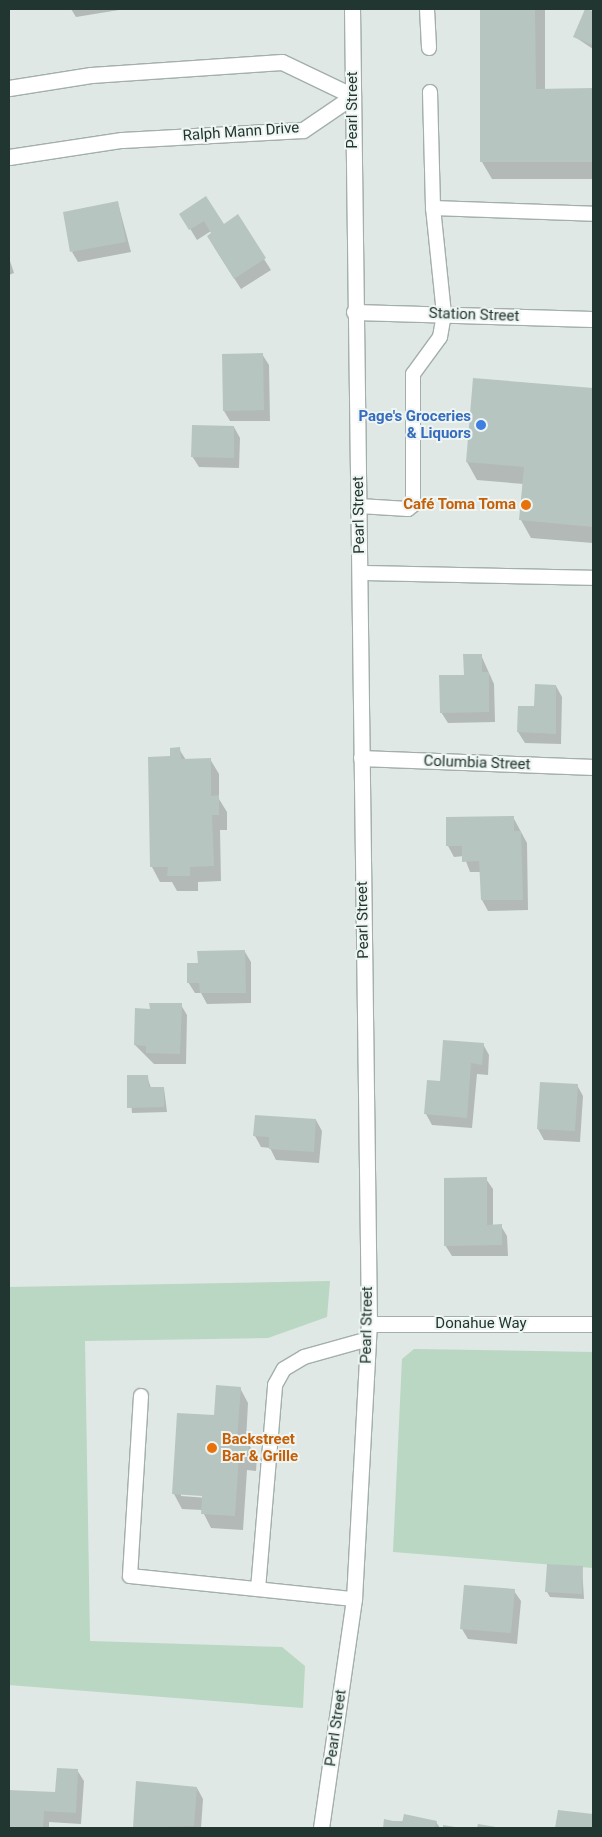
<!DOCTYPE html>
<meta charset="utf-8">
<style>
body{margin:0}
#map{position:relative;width:602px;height:1837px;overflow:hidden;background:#dfe8e4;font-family:Roboto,sans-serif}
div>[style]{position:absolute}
.green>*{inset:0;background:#b9d7c2}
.shadow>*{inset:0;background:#0003}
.building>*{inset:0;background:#b7c5c0}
.roads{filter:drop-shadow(1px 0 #a3afab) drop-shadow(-1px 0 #a3afab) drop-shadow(0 1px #a3afab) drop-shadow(0 -1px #a3afab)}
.service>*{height:14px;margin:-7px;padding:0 7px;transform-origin:7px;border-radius:7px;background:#fff}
.minor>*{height:15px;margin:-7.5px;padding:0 7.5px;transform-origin:7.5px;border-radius:7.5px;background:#fff}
.secondary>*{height:15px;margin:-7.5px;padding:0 7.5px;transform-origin:7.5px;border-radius:7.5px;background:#fff}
.dots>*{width:14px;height:14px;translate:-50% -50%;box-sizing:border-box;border:2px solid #eef5f2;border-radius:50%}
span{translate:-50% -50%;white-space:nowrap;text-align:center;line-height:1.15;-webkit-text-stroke:4px #eef5f2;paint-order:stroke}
.street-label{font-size:15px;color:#223631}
.shop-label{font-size:15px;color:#366cbe;font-weight:700}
.right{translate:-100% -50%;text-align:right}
.food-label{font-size:15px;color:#c56008;font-weight:700}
.left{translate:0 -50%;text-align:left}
.frame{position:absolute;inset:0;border:10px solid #223631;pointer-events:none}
</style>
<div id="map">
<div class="green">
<i style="clip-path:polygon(330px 1281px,327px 1317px,268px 1338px,85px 1341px,90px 1641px,282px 1647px,305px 1666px,303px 1708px,9px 1685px,9px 1287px)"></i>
<i style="clip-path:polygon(414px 1349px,593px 1352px,593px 1568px,393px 1552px,402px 1359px)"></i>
</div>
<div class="shadow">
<i style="clip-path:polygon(71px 9px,125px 9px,76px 17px)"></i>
<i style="clip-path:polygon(482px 9px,545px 9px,545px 90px,593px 90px,593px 179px,492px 179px,482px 162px)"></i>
<i style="clip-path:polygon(587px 9px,593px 12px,593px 49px,575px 37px)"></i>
<i style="clip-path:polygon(118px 203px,131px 252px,78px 262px,72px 252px)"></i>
<i style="clip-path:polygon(181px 214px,223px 225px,237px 216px,271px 270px,241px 289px,214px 247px,211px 231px,197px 240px)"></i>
<i style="clip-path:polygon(9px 258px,14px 273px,9px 275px)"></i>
<i style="clip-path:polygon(262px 354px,269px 365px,270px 421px,230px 421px,224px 411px)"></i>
<i style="clip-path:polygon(474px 380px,593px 390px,593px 543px,531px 538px,521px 520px,524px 484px,477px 480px,467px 462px)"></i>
<i style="clip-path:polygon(234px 427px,240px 438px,239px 468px,199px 467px,192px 456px)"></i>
<i style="clip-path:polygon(481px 655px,494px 684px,495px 722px,448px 723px,441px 712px)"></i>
<i style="clip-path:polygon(556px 686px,562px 697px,561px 744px,525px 743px,518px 732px,519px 707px,535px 707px)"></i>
<i style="clip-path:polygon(179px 749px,186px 760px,210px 759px,219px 774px,219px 799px,227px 812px,227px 830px,220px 830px,221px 881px,198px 882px,198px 891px,177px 891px,172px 882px,160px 882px,152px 867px,171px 757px)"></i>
<i style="clip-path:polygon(513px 817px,527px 843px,528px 910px,488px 911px,482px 900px,481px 872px,470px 872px,464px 856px,454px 857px,448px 846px)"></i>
<i style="clip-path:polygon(245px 952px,251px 962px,251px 1003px,207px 1004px,201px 993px,195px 993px,188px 982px,199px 964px)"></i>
<i style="clip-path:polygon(181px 1005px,187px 1015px,186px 1064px,154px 1064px,135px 1045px,151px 1010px)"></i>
<i style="clip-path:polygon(483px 1044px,489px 1055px,488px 1075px,477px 1074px,472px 1128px,432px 1125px,426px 1114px,442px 1082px)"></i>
<i style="clip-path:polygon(129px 1076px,147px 1076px,151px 1088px,164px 1088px,167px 1112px,132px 1113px)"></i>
<i style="clip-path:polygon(577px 1085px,583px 1096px,580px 1142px,544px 1140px,538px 1129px)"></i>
<i style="clip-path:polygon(316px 1120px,322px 1131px,319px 1163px,276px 1160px,270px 1148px,261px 1147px,255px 1136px)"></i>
<i style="clip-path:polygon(486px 1179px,493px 1189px,493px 1226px,501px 1226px,507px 1236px,508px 1256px,452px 1256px,445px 1245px)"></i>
<i style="clip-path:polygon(evenodd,240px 1388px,248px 1403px,246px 1441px,257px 1456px,256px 1471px,247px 1470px,243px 1530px,211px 1528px,202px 1510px,182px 1509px,174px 1494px,215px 1417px,240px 1388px,181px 1494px,208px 1495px,208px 1498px,181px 1496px,181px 1494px)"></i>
<i style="clip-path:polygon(582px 1567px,584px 1599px,550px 1597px,547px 1592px)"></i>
<i style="clip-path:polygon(514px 1591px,521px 1601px,517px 1644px,468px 1639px,462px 1629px)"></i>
<i style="clip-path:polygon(77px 1770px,84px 1781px,81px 1824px,49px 1822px,49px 1828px,9px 1828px,9px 1791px,56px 1794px)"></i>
<i style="clip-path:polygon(197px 1788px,203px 1799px,201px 1828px,135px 1828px)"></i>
<i style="clip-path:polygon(385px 1821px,436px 1822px,440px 1828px,384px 1828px)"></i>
</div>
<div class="building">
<i style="clip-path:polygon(480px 9px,535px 9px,536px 89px,593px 88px,593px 162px,480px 162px)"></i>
<i style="clip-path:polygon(585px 9px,593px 11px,593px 45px,573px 37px)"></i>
<i style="clip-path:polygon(206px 196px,224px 224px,238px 214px,266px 258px,234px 279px,207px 236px,211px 233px,204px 221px,189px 230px,179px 214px)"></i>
<i style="clip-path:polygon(118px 201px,126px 242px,70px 252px,63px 212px)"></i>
<i style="clip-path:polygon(263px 353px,264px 410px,223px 411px,222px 354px)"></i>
<i style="clip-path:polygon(473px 378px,593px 388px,593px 527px,519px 520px,524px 467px,466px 462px)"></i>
<i style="clip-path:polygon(192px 425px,234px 426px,234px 458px,191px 457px)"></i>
<i style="clip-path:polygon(463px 654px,482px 654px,482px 672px,489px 672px,489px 712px,440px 713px,439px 675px,464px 675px)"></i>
<i style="clip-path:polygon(535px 684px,556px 685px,556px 734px,517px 732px,518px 706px,534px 706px)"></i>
<i style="clip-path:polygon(180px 747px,181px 759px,211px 758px,211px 796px,219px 795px,219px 815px,212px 815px,214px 866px,190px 867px,190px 876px,167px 876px,168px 867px,150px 867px,148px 757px,170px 756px,170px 748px)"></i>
<i style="clip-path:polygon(514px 816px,514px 831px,521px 831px,523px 900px,481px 900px,479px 861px,462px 862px,462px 846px,446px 846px,446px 817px)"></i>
<i style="clip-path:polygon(245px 950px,246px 993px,200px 993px,199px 983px,187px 983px,187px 963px,198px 963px,197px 951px)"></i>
<i style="clip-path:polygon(149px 1003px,182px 1003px,180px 1054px,146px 1053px,146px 1046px,134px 1045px,135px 1008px,150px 1009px)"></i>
<i style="clip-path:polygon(443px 1040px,484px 1043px,482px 1065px,471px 1063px,467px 1118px,424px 1114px,427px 1080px,440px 1081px)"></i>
<i style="clip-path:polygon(127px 1075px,148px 1075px,149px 1087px,164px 1087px,164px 1107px,127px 1108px)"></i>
<i style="clip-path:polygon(540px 1082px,578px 1084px,575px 1131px,537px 1129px)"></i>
<i style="clip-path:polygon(255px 1115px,316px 1119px,314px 1152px,269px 1149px,269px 1137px,253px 1136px)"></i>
<i style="clip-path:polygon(487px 1177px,487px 1225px,502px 1224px,502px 1245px,444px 1246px,444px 1178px)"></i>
<i style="clip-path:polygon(216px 1385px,241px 1387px,237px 1439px,249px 1440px,248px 1457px,239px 1456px,235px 1516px,201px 1514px,202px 1496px,172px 1494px,177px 1413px,214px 1415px)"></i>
<i style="clip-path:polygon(547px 1564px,583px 1566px,582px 1594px,545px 1592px)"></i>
<i style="clip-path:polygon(464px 1585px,515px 1589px,511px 1633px,460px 1629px)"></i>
<i style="clip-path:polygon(57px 1768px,78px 1769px,76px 1813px,44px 1811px,43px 1828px,9px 1827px,9px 1790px,55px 1792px)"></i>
<i style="clip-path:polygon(136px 1781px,197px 1787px,194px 1826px,133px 1828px)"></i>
<i style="clip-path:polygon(558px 1810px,593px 1814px,593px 1828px,555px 1828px)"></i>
<i style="clip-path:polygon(404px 1814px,437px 1821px,435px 1828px,383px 1828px,384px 1819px,402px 1823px)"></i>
<i style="clip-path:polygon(478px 1824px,496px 1827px,496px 1828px,477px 1828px)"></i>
<i style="clip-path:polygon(443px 1825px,455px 1827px,455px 1828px,443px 1828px)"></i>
</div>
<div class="roads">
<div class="service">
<i style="left:427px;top:9px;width:39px;rotate:87deg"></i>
<i style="left:430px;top:92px;width:116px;rotate:88.5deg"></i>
<i style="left:359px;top:506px;width:49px;rotate:3.5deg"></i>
<i style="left:408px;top:509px;width:6px;rotate:-39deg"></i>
<i style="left:413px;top:505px;width:131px;rotate:-90deg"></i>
<i style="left:413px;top:374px;width:46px;rotate:-53.9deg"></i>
<i style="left:440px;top:337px;width:23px;rotate:-80deg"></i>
<i style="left:444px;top:314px;width:107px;rotate:-95.9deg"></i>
<i style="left:433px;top:208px;width:160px;rotate:2.1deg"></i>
<i style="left:360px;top:573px;width:233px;rotate:1.2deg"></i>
<i style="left:141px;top:1396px;width:180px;rotate:93.5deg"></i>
<i style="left:130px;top:1576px;width:225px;rotate:5.9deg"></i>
<i style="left:258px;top:1589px;width:205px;rotate:-85.2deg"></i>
<i style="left:275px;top:1385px;width:18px;rotate:-61deg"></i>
<i style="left:284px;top:1369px;width:23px;rotate:-31deg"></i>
<i style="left:304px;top:1357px;width:66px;rotate:-15.7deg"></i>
</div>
<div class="minor">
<i style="left:9px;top:88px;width:83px;rotate:-9deg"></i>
<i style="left:91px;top:75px;width:191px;rotate:-3.9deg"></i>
<i style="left:282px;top:62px;width:79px;rotate:25.6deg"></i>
<i style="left:9px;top:157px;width:114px;rotate:-8.6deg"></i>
<i style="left:122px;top:140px;width:181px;rotate:-3.2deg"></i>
<i style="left:303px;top:130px;width:60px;rotate:-34.2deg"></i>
<i style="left:354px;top:312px;width:239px;rotate:1.7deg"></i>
<i style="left:361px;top:758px;width:232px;rotate:2.2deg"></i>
<i style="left:369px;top:1324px;width:224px"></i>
</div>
<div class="secondary">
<i style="left:321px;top:1828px;width:231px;rotate:-81.8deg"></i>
<i style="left:354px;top:1599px;width:275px;rotate:-86.9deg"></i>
<i style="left:369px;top:1324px;width:1315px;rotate:-90.74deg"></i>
</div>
</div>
<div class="dots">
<i style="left:481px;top:425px;background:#3f7fe0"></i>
<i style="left:526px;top:505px;background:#e8710a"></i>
<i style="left:212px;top:1448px;background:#e8710a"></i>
</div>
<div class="street-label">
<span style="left:353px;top:110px;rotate:-90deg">Pearl Street</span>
<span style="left:241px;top:132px;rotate:-4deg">Ralph Mann Drive</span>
<span style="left:474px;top:315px;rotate:2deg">Station Street</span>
<span style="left:359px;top:515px;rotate:-91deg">Pearl Street</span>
<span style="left:477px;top:763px;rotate:2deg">Columbia Street</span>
<span style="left:363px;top:920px;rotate:-91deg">Pearl Street</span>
<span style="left:481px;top:1324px">Donahue Way</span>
<span style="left:367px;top:1325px;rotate:-89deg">Pearl Street</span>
<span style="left:336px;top:1728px;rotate:-82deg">Pearl Street</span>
</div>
<div class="shop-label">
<span class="right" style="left:471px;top:425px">Page's Groceries<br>&amp; Liquors</span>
</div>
<div class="food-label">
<span class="right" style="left:516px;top:505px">Café Toma Toma</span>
<span class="left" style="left:222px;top:1448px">Backstreet<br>Bar &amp; Grille</span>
</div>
<div class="frame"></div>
</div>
